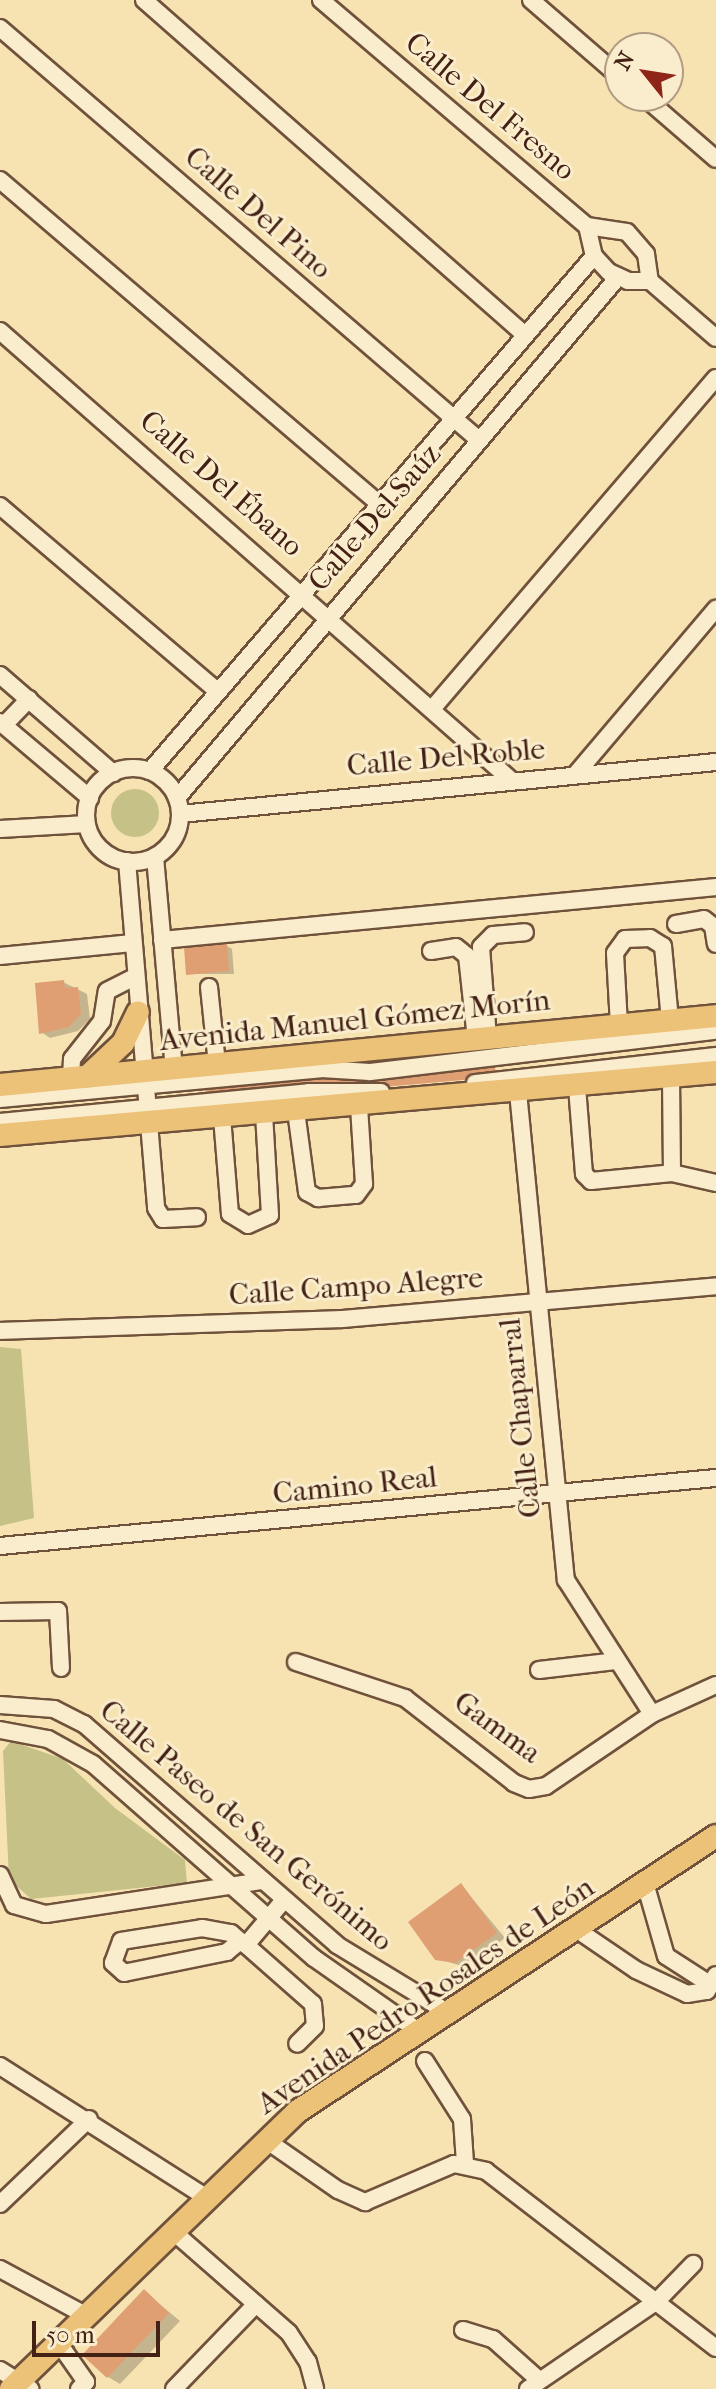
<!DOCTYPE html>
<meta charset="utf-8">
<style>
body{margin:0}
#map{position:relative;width:716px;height:2389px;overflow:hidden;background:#f7e3b2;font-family:"IM FELL French Canon",serif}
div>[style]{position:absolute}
.green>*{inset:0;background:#c5c187}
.round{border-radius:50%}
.shadow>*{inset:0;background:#0003}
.building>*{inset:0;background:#e09e73}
.roads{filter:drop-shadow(2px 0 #70523c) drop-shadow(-2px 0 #70523c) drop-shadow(0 2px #70523c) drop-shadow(0 -2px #70523c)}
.minor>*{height:16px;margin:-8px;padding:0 8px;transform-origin:8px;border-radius:8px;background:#faedcd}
.minor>.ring{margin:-8px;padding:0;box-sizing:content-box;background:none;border:16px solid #faedcd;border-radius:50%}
.major>*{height:22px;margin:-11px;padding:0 11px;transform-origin:11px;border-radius:11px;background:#ecc279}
span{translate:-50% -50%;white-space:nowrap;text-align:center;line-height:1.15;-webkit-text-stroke:6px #faedcd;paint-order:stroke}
.street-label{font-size:30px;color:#432115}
.north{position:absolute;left:604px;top:32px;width:80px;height:80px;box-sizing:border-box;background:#faedcd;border:2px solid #b19b83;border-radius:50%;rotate:300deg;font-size:22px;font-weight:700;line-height:32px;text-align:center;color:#432115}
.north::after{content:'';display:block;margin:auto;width:28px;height:36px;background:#8f2418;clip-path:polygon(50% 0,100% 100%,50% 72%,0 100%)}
.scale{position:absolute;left:32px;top:2321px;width:128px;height:36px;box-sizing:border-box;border:4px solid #432115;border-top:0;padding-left:10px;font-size:24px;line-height:28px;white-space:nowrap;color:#432115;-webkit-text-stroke:6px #faedcd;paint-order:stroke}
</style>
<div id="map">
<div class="green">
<i class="round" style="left:111px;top:789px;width:48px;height:48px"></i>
<i style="clip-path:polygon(0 1347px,21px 1349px,34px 1518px,0 1526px)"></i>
<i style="clip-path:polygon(11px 1741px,63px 1759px,115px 1808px,185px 1860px,187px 1883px,31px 1899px,9px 1879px,3px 1751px)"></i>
</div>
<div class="shadow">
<i style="clip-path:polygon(227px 946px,232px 949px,234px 974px,188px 974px)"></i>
<i style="clip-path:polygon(63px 982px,87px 994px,90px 1019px,78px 1031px,50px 1038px,41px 1032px)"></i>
<i style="clip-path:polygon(462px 1886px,505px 1938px,465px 1967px,436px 1958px)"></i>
<i style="clip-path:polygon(145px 2292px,180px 2321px,120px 2384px,108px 2377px)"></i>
</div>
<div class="building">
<i style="clip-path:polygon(227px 944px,229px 971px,186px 975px,184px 947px)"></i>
<i style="clip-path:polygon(64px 980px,65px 988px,78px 987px,81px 1014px,69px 1027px,39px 1034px,35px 983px)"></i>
<i style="clip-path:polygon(495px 1067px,496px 1077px,372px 1088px,206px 1096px,205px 1089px,328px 1075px,373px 1079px)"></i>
<i style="clip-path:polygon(461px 1883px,497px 1933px,455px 1963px,435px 1960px,408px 1922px)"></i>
<i style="clip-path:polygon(144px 2289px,169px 2313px,107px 2378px,82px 2355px)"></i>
</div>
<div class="roads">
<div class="minor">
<i style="left:144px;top:0;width:507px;rotate:41.32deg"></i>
<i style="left:321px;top:0;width:349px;rotate:40.4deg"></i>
<i style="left:587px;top:226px;width:31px;rotate:77deg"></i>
<i style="left:594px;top:256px;width:22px;rotate:47deg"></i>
<i style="left:609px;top:272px;width:21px;rotate:25deg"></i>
<i style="left:628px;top:281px;width:22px"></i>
<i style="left:650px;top:281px;width:87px;rotate:40.8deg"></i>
<i style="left:531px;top:0;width:118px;rotate:40.9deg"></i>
<i style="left:0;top:28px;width:632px;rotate:40.7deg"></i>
<i style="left:643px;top:96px;width:96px;rotate:40.8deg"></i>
<i style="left:0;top:180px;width:497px;rotate:40.5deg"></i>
<i style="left:587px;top:226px;width:40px;rotate:8.5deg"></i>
<i style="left:627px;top:232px;width:29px;rotate:49deg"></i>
<i style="left:646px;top:254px;width:27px;rotate:82deg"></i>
<i style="left:0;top:331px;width:679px;rotate:41.3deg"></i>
<i style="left:0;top:506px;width:284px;rotate:40.4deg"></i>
<i style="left:0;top:675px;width:150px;rotate:40.9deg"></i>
<i style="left:432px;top:709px;width:436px;rotate:-49.4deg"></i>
<i style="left:0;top:722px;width:118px;rotate:40.2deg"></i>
<i style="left:4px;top:725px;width:36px;rotate:-46deg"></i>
<i class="ring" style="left:86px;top:768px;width:78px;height:78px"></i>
<i style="left:150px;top:771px;width:680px;rotate:-49.23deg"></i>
<i style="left:575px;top:775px;width:218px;rotate:-49.7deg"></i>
<i style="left:177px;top:798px;width:683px;rotate:-49.75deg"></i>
<i style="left:180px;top:814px;width:539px;rotate:-5.54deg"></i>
<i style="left:0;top:829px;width:87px;rotate:-3.3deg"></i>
<i style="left:155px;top:857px;width:213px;rotate:84.9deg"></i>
<i style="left:127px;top:861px;width:348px;rotate:85.2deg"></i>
<i style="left:156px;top:1208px;width:13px;rotate:58deg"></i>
<i style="left:163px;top:1219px;width:34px;rotate:-3deg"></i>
<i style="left:676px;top:924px;width:28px;rotate:-10deg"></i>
<i style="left:704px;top:919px;width:11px;rotate:38deg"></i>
<i style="left:713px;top:926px;width:18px;rotate:81deg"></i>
<i style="left:162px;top:940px;width:557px;rotate:-5.46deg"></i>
<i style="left:431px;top:951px;width:25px;rotate:-9deg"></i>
<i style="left:456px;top:947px;width:14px;rotate:39deg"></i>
<i style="left:467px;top:956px;width:83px;rotate:83.8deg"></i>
<i style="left:0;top:956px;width:133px;rotate:-5.6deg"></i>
<i style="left:209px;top:987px;width:78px;rotate:84.1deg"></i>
<i style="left:619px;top:1025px;width:72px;rotate:-93.2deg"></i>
<i style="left:615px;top:953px;width:17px;rotate:-54deg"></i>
<i style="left:625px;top:939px;width:25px;rotate:-2deg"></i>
<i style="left:650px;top:938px;width:15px;rotate:32deg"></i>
<i style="left:663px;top:946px;width:74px;rotate:84.6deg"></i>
<i style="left:488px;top:1038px;width:91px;rotate:-94.4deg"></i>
<i style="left:481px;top:947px;width:17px;rotate:-45deg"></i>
<i style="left:493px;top:935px;width:32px;rotate:-5deg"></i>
<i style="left:71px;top:1078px;width:19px;rotate:-87deg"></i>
<i style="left:72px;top:1059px;width:48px;rotate:-51.7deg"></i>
<i style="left:102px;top:1021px;width:30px;rotate:-81deg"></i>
<i style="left:107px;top:991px;width:30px;rotate:-27deg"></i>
<i style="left:475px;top:1083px;width:243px;rotate:-6.4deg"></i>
<i style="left:577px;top:1087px;width:87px;rotate:85.4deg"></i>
<i style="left:584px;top:1174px;width:10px;rotate:45deg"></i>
<i style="left:591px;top:1181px;width:81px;rotate:-5.6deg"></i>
<i style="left:672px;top:1173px;width:95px;rotate:-90.6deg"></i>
<i style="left:518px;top:1092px;width:490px;rotate:84.4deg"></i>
<i style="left:566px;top:1580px;width:159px;rotate:57.3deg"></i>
<i style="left:0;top:1099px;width:322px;rotate:-5.3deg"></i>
<i style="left:321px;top:1069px;width:49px;rotate:3.5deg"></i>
<i style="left:370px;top:1072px;width:348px;rotate:-6.8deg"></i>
<i style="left:296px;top:1111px;width:82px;rotate:82.3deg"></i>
<i style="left:307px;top:1192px;width:13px;rotate:29deg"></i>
<i style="left:318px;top:1198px;width:38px;rotate:-5deg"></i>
<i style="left:356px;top:1195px;width:14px;rotate:-54deg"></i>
<i style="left:364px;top:1184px;width:77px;rotate:-93.7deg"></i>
<i style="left:222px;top:1117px;width:97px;rotate:85.3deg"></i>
<i style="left:230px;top:1214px;width:21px;rotate:31deg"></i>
<i style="left:248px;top:1225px;width:24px;rotate:-24deg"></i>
<i style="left:270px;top:1215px;width:101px;rotate:-93.4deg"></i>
<i style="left:0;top:1122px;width:310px;rotate:-5.5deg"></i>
<i style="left:309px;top:1092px;width:72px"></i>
<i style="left:672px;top:1173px;width:45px;rotate:12.8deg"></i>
<i style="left:0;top:1331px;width:342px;rotate:-2deg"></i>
<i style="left:342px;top:1319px;width:375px;rotate:-5deg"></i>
<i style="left:0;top:1546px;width:719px;rotate:-5.43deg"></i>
<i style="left:0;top:1612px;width:58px;rotate:-1deg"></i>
<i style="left:58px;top:1611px;width:57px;rotate:87deg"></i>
<i style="left:296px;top:1662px;width:115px;rotate:18.3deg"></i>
<i style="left:405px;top:1698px;width:138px;rotate:37.9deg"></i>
<i style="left:514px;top:1783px;width:16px;rotate:22deg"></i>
<i style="left:529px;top:1789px;width:17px;rotate:-10deg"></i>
<i style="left:546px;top:1786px;width:128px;rotate:-34.2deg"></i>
<i style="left:652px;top:1714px;width:70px;rotate:-24.4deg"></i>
<i style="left:539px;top:1670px;width:79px;rotate:-6.6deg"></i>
<i style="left:0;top:1705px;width:54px;rotate:4.2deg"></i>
<i style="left:54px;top:1709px;width:34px;rotate:27deg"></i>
<i style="left:84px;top:1724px;width:336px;rotate:41.1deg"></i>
<i style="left:337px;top:1945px;width:131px;rotate:31.3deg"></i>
<i style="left:0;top:1730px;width:49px;rotate:10.6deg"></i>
<i style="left:48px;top:1739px;width:51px;rotate:29.1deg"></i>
<i style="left:93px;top:1764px;width:294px;rotate:41.3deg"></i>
<i style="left:314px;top:1958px;width:131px;rotate:35deg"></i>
<i style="left:0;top:1875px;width:33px;rotate:65deg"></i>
<i style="left:14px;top:1905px;width:33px;rotate:16deg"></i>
<i style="left:46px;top:1914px;width:219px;rotate:-8.7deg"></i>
<i style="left:645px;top:1883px;width:76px;rotate:74deg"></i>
<i style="left:666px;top:1956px;width:54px;rotate:32.8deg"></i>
<i style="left:576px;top:1929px;width:73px;rotate:34.3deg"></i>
<i style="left:636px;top:1970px;width:56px;rotate:25.2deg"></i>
<i style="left:687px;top:1994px;width:20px;rotate:-9deg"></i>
<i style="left:707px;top:1991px;width:18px;rotate:-61deg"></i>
<i style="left:240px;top:1941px;width:17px;rotate:140deg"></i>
<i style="left:227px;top:1952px;width:105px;rotate:168.5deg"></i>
<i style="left:124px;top:1973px;width:15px;rotate:-138deg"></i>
<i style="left:113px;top:1963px;width:23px;rotate:-70deg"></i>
<i style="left:121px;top:1941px;width:82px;rotate:-9.1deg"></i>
<i style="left:202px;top:1928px;width:29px;rotate:10deg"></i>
<i style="left:231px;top:1933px;width:12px;rotate:42deg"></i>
<i style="left:240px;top:1941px;width:7px;rotate:34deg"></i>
<i style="left:246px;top:1945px;width:89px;rotate:41.4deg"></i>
<i style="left:313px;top:2004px;width:22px;rotate:85deg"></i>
<i style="left:315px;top:2026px;width:25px;rotate:135deg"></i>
<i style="left:246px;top:1945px;width:59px;rotate:-49.8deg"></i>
<i style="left:425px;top:2061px;width:69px;rotate:57.5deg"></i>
<i style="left:462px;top:2119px;width:44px;rotate:86.1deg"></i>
<i style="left:0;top:2066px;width:246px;rotate:32.5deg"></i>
<i style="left:266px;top:2140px;width:88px;rotate:34.8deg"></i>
<i style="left:338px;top:2190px;width:30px;rotate:24deg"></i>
<i style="left:365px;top:2202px;width:97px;rotate:-23.1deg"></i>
<i style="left:454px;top:2164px;width:33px;rotate:12deg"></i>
<i style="left:486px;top:2171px;width:290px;rotate:37.6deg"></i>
<i style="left:0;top:2204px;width:123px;rotate:-43.7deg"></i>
<i style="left:176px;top:2234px;width:150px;rotate:41.2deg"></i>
<i style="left:289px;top:2333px;width:35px;rotate:57deg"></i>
<i style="left:308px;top:2362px;width:28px;rotate:75deg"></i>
<i style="left:0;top:2269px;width:97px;rotate:28.4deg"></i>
<i style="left:463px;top:2330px;width:31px;rotate:17deg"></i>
<i style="left:493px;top:2339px;width:62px;rotate:41.7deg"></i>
<i style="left:58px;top:2342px;width:49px;rotate:55deg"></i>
<i style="left:86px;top:2382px;width:10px;rotate:135deg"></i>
<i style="left:0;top:2370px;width:36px;rotate:32deg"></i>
<i style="left:174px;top:2389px;width:118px;rotate:-46deg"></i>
<i style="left:528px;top:2389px;width:156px;rotate:-34.3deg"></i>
<i style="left:657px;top:2301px;width:52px;rotate:-45.8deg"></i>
</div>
<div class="major">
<i style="left:87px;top:1077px;width:50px;rotate:-43.4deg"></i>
<i style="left:123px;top:1043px;width:34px;rotate:-64deg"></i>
<i style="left:0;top:1085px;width:719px;rotate:-5.5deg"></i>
<i style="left:0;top:1135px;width:719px;rotate:-5.03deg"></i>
<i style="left:11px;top:2389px;width:400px;rotate:-44.1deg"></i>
<i style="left:298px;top:2111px;width:500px;rotate:-33.34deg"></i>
</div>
</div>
<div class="street-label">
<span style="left:490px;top:107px;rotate:40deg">Calle Del Fresno</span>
<span style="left:258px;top:213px;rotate:41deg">Calle Del Pino</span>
<span style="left:221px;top:484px;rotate:41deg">Calle Del Ébano</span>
<span style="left:375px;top:518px;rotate:-49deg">Calle Del Saúz</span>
<span style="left:446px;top:758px;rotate:-5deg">Calle Del Roble</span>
<span style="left:355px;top:1021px;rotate:-6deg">Avenida Manuel Gómez Morín</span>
<span style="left:356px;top:1287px;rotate:-4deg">Calle Campo Alegre</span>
<span style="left:521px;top:1418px;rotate:-96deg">Calle Chaparral</span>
<span style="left:355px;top:1486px;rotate:-6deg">Camino Real</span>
<span style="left:497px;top:1728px;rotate:36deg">Gamma</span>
<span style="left:246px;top:1826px;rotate:40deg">Calle Paseo de San Gerónimo</span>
<span style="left:426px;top:1996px;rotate:-34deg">Avenida Pedro Rosales de León</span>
</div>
<div class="north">N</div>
<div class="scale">50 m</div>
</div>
